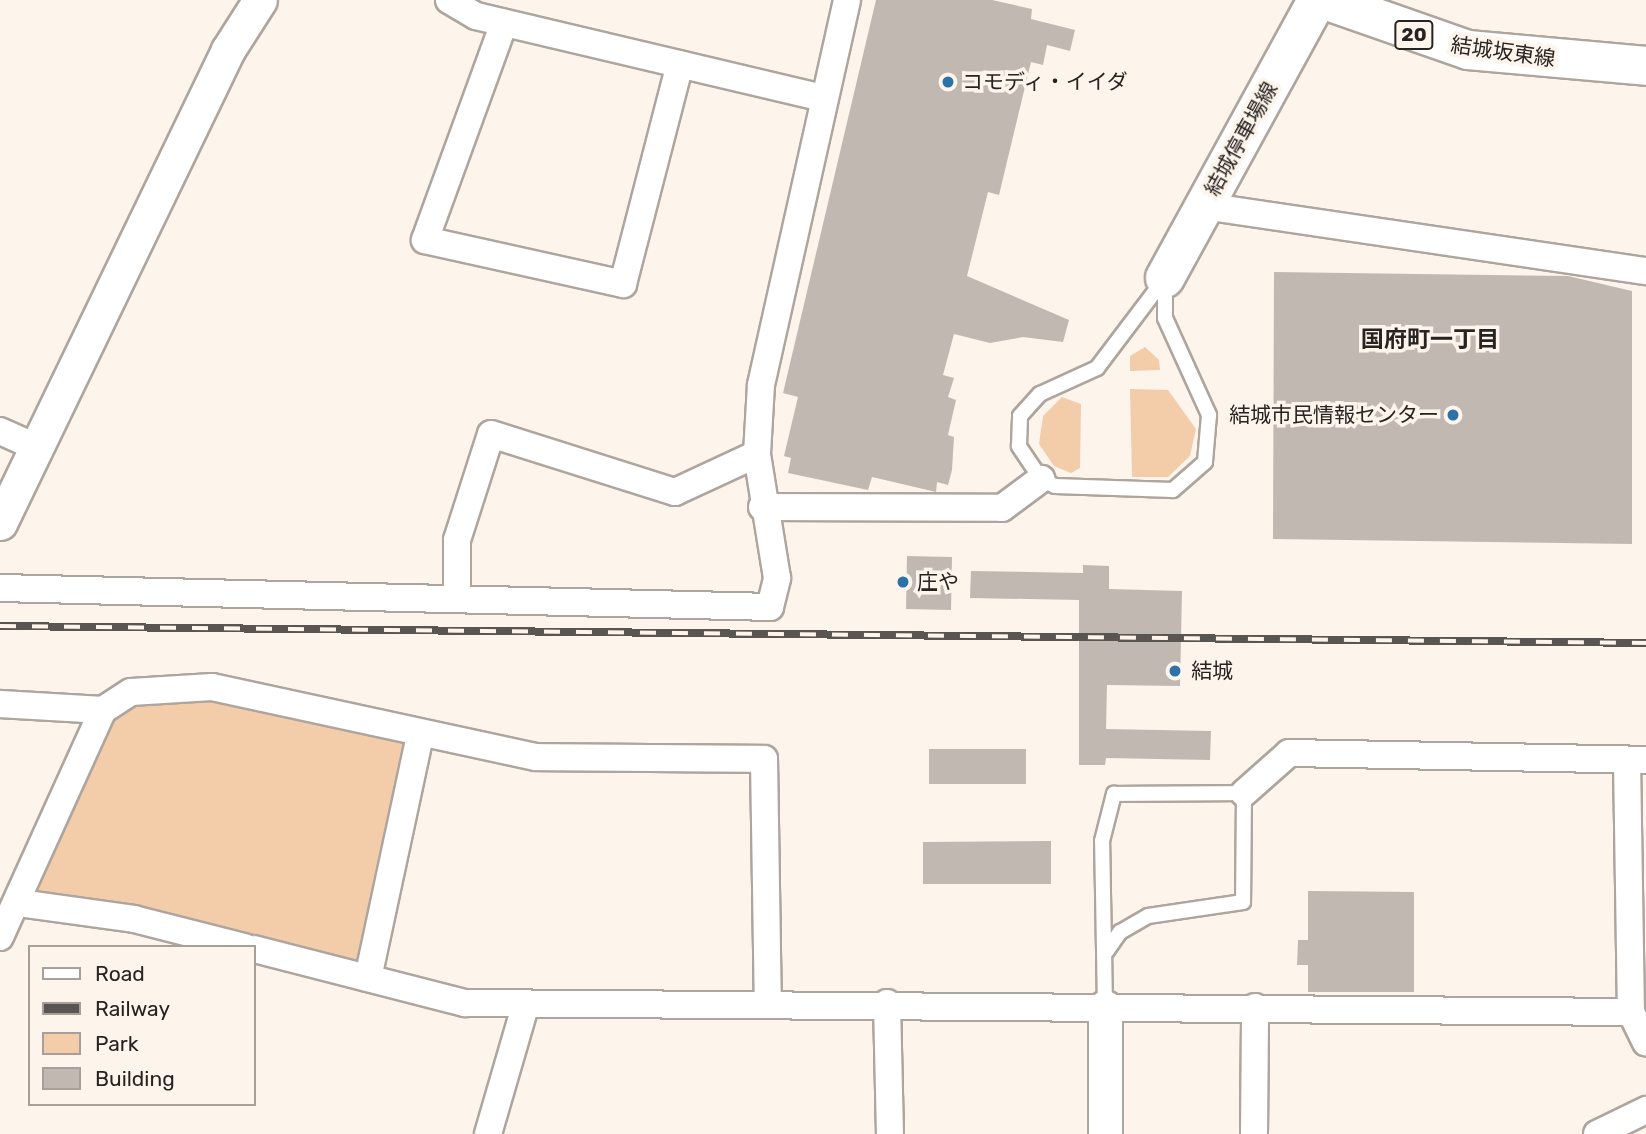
<!DOCTYPE html>
<meta charset="utf-8">
<style>
body{margin:0}
#map{position:relative;width:1646px;height:1134px;overflow:hidden;background:#fdf4ec;font-family:Rubik,"Noto Sans JP",sans-serif}
div>[style]{position:absolute}
.green>*{inset:0;background:#f3cdaa}
.building>*{inset:0;background:#c1b9b1}
.roads{filter:drop-shadow(2px 0 #ada59e) drop-shadow(-2px 0 #ada59e) drop-shadow(0 2px #ada59e) drop-shadow(0 -2px #ada59e)}
.service>*{height:14px;margin:-7px;padding:0 7px;transform-origin:7px;border-radius:7px;background:#fff}
.minor>*{height:26px;margin:-13px;padding:0 13px;transform-origin:13px;border-radius:13px;background:#fff}
.tertiary>*{height:33px;margin:-16.5px;padding:0 16.5px;transform-origin:16.5px;border-radius:16.5px;background:#fff}
.secondary>*{height:38px;margin:-19px;padding:0 19px;transform-origin:19px;border-radius:19px;background:#fff}
.primary>*{height:38px;margin:-19px;padding:0 19px;transform-origin:19px;border-radius:19px;background:#fff}
.rail>*{height:8px;margin-top:-4px;transform-origin:0;background:repeating-linear-gradient(90deg,#fdf4ec 0 16px,#595550 0 32px);box-sizing:border-box;border-block:2px solid #595550}
.dots>*{width:19px;height:19px;translate:-50% -50%;box-sizing:border-box;border:4px solid #fdf4ec;border-radius:50%}
span{translate:-50% -50%;white-space:nowrap;text-align:center;line-height:1.15;-webkit-text-stroke:7px #fdf4ec;paint-order:stroke}
.shield-label span{padding:2px 5px;background:#fdf4ec;border:2px solid;border-radius:5px;-webkit-text-stroke-width:0}
.shield-label{font-size:19px;color:#262320;font-weight:700}
.street-label{font-size:21px;color:#262320}
.poi-label{font-size:21px;color:#262320}
.left{translate:0 -50%;text-align:left}
.right{translate:-100% -50%;text-align:right}
.neighbourhood-label{font-size:23px;color:#262320;font-weight:700}
.legend{position:absolute;left:28px;top:945px;width:228px;height:161px;box-sizing:border-box;background:#fdf4ec;border:2px solid #a7a09a;margin:0;padding:9px 12px;list-style:none;font-size:21px;color:#262320}
.legend li{display:flex;align-items:center;gap:14px;height:35px}
.legend b{width:35px;border:2px solid #a7a09a}
</style>
<div id="map">
<div class="green">
<i style="clip-path:polygon(1145px 347px,1159px 360px,1160px 370px,1130px 371px,1130px 356px)"></i>
<i style="clip-path:polygon(1130px 389px,1168px 390px,1196px 429px,1190px 456px,1168px 477px,1132px 477px)"></i>
<i style="clip-path:polygon(1062px 397px,1081px 404px,1080px 468px,1071px 473px,1054px 466px,1039px 444px,1043px 416px)"></i>
<i style="clip-path:polygon(212px 687px,420px 736px,359px 976px,19px 903px,103px 710px)"></i>
</div>
<div class="building">
<i style="clip-path:polygon(876px 0,992px 0,1032px 9px,1031px 19px,1075px 30px,1070px 51px,1047px 45px,1043px 65px,1031px 62px,999px 195px,988px 192px,967px 276px,1069px 320px,1063px 342px,1023px 337px,990px 343px,954px 334px,943px 375px,954px 378px,948px 397px,956px 400px,948px 435px,954px 437px,952px 470px,948px 485px,937px 482px,936px 492px,872px 477px,868px 490px,788px 473px,791px 458px,784px 456px,798px 397px,783px 393px)"></i>
<i style="clip-path:polygon(1274px 272px,1568px 276px,1632px 291px,1632px 544px,1273px 539px)"></i>
<i style="clip-path:polygon(907px 556px,952px 557px,951px 610px,906px 609px)"></i>
<i style="clip-path:polygon(1083px 565px,1109px 566px,1109px 589px,1182px 591px,1180px 686px,1107px 685px,1106px 729px,1211px 731px,1210px 760px,1106px 758px,1105px 765px,1079px 765px,1079px 600px,970px 598px,971px 571px,1083px 573px)"></i>
<i style="clip-path:polygon(929px 749px,1026px 749px,1026px 784px,929px 784px)"></i>
<i style="clip-path:polygon(1051px 841px,1051px 884px,923px 884px,923px 842px)"></i>
<i style="clip-path:polygon(1308px 891px,1414px 892px,1414px 992px,1308px 992px,1308px 965px,1297px 965px,1298px 940px,1308px 940px)"></i>
</div>
<div class="roads">
<div class="service">
<i style="left:1165px;top:278px;width:40px;rotate:90deg"></i>
<i style="left:1165px;top:318px;width:107px;rotate:65.6deg"></i>
<i style="left:1209px;top:415px;width:47px;rotate:94.9deg"></i>
<i style="left:1205px;top:462px;width:43px;rotate:138.8deg"></i>
<i style="left:1173px;top:490px;width:118px;rotate:-178.1deg"></i>
<i style="left:1055px;top:486px;width:16px;rotate:-153deg"></i>
<i style="left:1041px;top:479px;width:40px;rotate:-124deg"></i>
<i style="left:1019px;top:446px;width:30px;rotate:-88deg"></i>
<i style="left:1020px;top:416px;width:30px;rotate:-48deg"></i>
<i style="left:1040px;top:394px;width:63px;rotate:-24.5deg"></i>
<i style="left:1097px;top:368px;width:113px;rotate:-52.9deg"></i>
<i style="left:1105px;top:1007px;width:166px;rotate:-91deg"></i>
<i style="left:1102px;top:841px;width:49px;rotate:-75.7deg"></i>
<i style="left:1114px;top:794px;width:130px;rotate:-0.4deg"></i>
<i style="left:1244px;top:793px;width:109px;rotate:90.5deg"></i>
<i style="left:1243px;top:902px;width:96px;rotate:171.6deg"></i>
<i style="left:1148px;top:916px;width:32px;rotate:150deg"></i>
<i style="left:1120px;top:932px;width:24px;rotate:125deg"></i>
</div>
<div class="minor">
<i style="left:449px;top:0;width:31px;rotate:31deg"></i>
<i style="left:476px;top:16px;width:357px;rotate:13.3deg"></i>
<i style="left:504px;top:23px;width:231px;rotate:110deg"></i>
<i style="left:425px;top:240px;width:203px;rotate:12.5deg"></i>
<i style="left:623px;top:284px;width:227px;rotate:-75.5deg"></i>
<i style="left:1204px;top:206px;width:447px;rotate:8.4deg"></i>
<i style="left:0;top:431px;width:42px;rotate:24.1deg"></i>
<i style="left:762px;top:507px;width:240px;rotate:0.2deg"></i>
<i style="left:1002px;top:508px;width:49px;rotate:-36.6deg"></i>
<i style="left:0;top:588px;width:770px;rotate:1.41deg"></i>
<i style="left:770px;top:607px;width:30px;rotate:-76deg"></i>
<i style="left:777px;top:578px;width:126px;rotate:-99.2deg"></i>
<i style="left:757px;top:454px;width:69px;rotate:-86.7deg"></i>
<i style="left:761px;top:385px;width:394px;rotate:-77.4deg"></i>
<i style="left:457px;top:599px;width:59px;rotate:-90deg"></i>
<i style="left:457px;top:540px;width:111px;rotate:-72.2deg"></i>
<i style="left:491px;top:434px;width:193px;rotate:17.5deg"></i>
<i style="left:675px;top:492px;width:90px;rotate:-24.9deg"></i>
<i style="left:0;top:704px;width:103px;rotate:3.3deg"></i>
<i style="left:1627px;top:760px;width:252px;rotate:89.1deg"></i>
<i style="left:1244px;top:793px;width:60px;rotate:-41.6deg"></i>
<i style="left:1289px;top:753px;width:357px;rotate:1.1deg"></i>
<i style="left:19px;top:903px;width:116px;rotate:7.9deg"></i>
<i style="left:134px;top:919px;width:114px;rotate:14.3deg"></i>
<i style="left:0;top:937px;width:249px;rotate:-65.6deg"></i>
<i style="left:103px;top:710px;width:33px;rotate:-33deg"></i>
<i style="left:131px;top:692px;width:81px;rotate:-3.5deg"></i>
<i style="left:212px;top:687px;width:331px;rotate:12.2deg"></i>
<i style="left:536px;top:757px;width:228px;rotate:0.5deg"></i>
<i style="left:764px;top:759px;width:242px;rotate:89.1deg"></i>
<i style="left:254px;top:949px;width:218px;rotate:14.4deg"></i>
<i style="left:465px;top:1003px;width:1166px;rotate:0.44deg"></i>
<i style="left:1631px;top:1012px;width:34px;rotate:64deg"></i>
<i style="left:368px;top:978px;width:248px;rotate:-77.9deg"></i>
<i style="left:887px;top:1003px;width:131px;rotate:88.7deg"></i>
<i style="left:488px;top:1134px;width:132px;rotate:-73.8deg"></i>
<i style="left:1254px;top:1134px;width:127px;rotate:-89.5deg"></i>
<i style="left:1597px;top:1134px;width:55px;rotate:-26.1deg"></i>
</div>
<div class="tertiary">
<i style="left:0;top:523px;width:525px;rotate:-64.26deg"></i>
<i style="left:228px;top:50px;width:59px;rotate:-57.4deg"></i>
<i style="left:1105px;top:1007px;width:127px;rotate:90deg"></i>
</div>
<div class="secondary">
<i style="left:1165px;top:278px;width:317px;rotate:-61.3deg"></i>
</div>
<div class="primary">
<i style="left:1325px;top:0;width:151px;rotate:19.3deg"></i>
<i style="left:1468px;top:50px;width:179px;rotate:5.1deg"></i>
</div>
</div>
<div class="rail">
<i style="left:0;top:626px;width:1646px;rotate:0.59deg"></i>
</div>
<div class="dots">
<i style="left:948px;top:82px;background:#2c72a6"></i>
<i style="left:1453px;top:415px;background:#2c72a6"></i>
<i style="left:903px;top:582px;background:#2c72a6"></i>
<i style="left:1175px;top:671px;background:#2c72a6"></i>
</div>
<div class="shield-label">
<span style="left:1414px;top:35px">20</span>
</div>
<div class="street-label">
<span style="left:1503px;top:52px;rotate:8deg">結城坂東線</span>
<span style="left:1241px;top:139px;rotate:-61deg">結城停車場線</span>
</div>
<div class="poi-label">
<span class="left" style="left:962px;top:82px">コモディ・イイダ</span>
<span class="right" style="left:1439px;top:415px">結城市民情報センター</span>
<span class="left" style="left:917px;top:582px">庄や</span>
<span class="left" style="left:1191px;top:671px">結城</span>
</div>
<div class="neighbourhood-label">
<span style="left:1430px;top:339px">国府町一丁目</span>
</div>
<ul class="legend">
<li><b style="height:9px;background:#fff"></b>Road</li>
<li><b style="height:9px;background:#595550"></b>Railway</li>
<li><b style="height:19px;background:#f3cdaa"></b>Park</li>
<li><b style="height:19px;background:#c1b9b1"></b>Building</li>
</ul>
</div>
